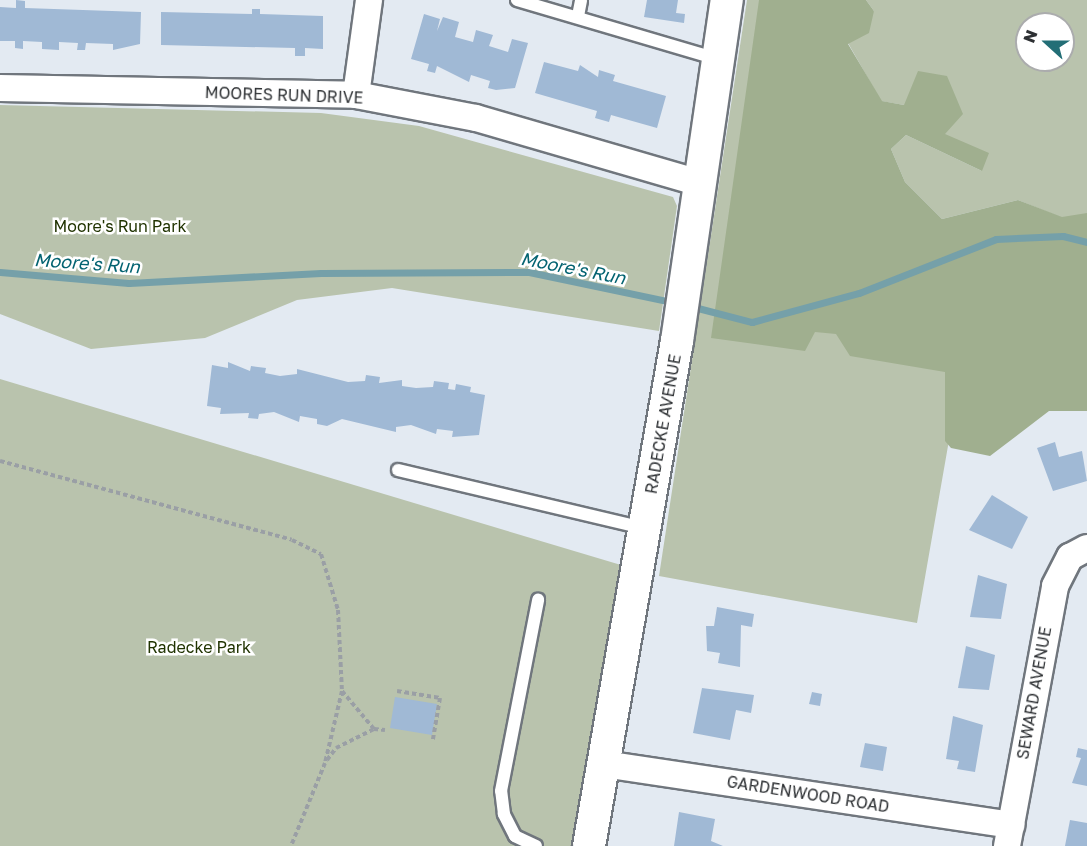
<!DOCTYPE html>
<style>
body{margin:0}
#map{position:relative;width:1087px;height:846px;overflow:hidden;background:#e3eaf2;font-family:"Golos Text",sans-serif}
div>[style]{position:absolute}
.green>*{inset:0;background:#b9c3ad}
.forest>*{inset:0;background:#a0af8f}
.stream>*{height:7px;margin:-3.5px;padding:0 3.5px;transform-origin:3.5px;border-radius:3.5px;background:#75a0a9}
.building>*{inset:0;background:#a0b9d5}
.path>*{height:4px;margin-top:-2px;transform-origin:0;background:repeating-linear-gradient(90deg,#9a9fa5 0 4.5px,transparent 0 7.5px)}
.roads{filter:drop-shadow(2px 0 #70767d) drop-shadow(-2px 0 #70767d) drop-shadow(0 2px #70767d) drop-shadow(0 -2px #70767d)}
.service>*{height:12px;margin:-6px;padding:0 6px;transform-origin:6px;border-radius:6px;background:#fff}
.minor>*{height:26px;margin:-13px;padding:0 13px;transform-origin:13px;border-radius:13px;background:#fff}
.tertiary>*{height:32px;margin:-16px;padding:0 16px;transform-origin:16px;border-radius:16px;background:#fff}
span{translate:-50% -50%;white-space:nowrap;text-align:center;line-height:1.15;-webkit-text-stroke:5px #fff;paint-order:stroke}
.street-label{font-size:16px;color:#2d3033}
.park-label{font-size:16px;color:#203300}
.water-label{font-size:18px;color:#036371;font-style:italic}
.north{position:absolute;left:1015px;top:12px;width:60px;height:60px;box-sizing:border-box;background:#fff;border:2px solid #abacad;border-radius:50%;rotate:291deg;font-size:16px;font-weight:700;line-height:24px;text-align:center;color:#2d3033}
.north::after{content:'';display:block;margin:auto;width:21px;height:27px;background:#236e76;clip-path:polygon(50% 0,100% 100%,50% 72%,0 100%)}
</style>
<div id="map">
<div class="green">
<i style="clip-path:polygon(evenodd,747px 0,827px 0,838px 242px,1060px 217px,1018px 200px,942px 219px,905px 182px,891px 149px,906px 135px,982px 171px,944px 134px,904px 105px,881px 101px,848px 43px,874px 11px,866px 0,1087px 0,1087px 388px,955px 406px,917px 623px,659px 576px,747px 0,1027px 24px,1063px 24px,1063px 60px,1027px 60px,1027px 24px)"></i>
<i style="clip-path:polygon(0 105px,321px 113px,419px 126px,673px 197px,677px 206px,659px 331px,392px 288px,297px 300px,205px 338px,91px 349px,0 314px)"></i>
<i style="clip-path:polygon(0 379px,621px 565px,572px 846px,0 846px)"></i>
</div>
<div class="forest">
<i style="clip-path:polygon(759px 0,866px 0,874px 11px,869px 33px,848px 44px,882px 101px,904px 105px,918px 71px,947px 76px,963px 114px,945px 134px,989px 153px,982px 171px,906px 135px,891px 149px,905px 182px,942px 219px,1018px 200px,1062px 217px,1087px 213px,1087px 411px,1049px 411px,990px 456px,951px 448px,945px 441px,945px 372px,850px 356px,836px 334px,815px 332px,805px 351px,711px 338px)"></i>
</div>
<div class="stream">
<i style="left:0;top:272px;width:129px;rotate:4.9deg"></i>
<i style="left:129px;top:283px;width:192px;rotate:-3deg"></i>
<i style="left:321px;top:273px;width:208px;rotate:-0.3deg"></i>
<i style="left:529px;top:272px;width:150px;rotate:11.9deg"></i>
<i style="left:690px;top:306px;width:64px;rotate:14.5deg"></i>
<i style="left:752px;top:322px;width:111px;rotate:-15.2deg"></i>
<i style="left:859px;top:293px;width:147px;rotate:-21.5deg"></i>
<i style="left:996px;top:239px;width:67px;rotate:-2.6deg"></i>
<i style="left:1063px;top:236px;width:25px;rotate:14deg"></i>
</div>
<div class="building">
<i style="clip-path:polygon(16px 0,25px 1px,25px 8px,141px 12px,140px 44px,113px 50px,113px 44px,86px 43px,85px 50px,77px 50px,78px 43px,59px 42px,59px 50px,42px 49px,42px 42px,23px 41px,23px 49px,15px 48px,15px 41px,0 41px,0 7px,16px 8px)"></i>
<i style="clip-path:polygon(647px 0,678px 0,676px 13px,685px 14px,684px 23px,644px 17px)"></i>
<i style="clip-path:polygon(252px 9px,260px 9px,260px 14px,323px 16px,323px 49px,305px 48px,305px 56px,295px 56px,295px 48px,161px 45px,161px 12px,252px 14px)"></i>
<i style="clip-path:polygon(424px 14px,440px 19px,437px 31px,443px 17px,459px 22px,455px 37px,473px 42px,476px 30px,493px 35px,489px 46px,508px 52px,512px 39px,528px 43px,515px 88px,496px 90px,488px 88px,490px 81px,471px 75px,469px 82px,437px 66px,435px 73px,427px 71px,429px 64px,411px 59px)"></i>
<i style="clip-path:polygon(544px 62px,578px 71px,580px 65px,598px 77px,599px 70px,615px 75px,613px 81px,666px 96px,657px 128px,611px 115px,609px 122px,595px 118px,597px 111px,535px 93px)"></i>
<i style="clip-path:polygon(228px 362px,250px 371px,251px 366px,266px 368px,265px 373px,280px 376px,297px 374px,297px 369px,348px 382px,365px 381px,366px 375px,380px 377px,379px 383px,402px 380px,402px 386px,416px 388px,433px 387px,434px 381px,449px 383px,448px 389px,455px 390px,456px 384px,471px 387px,470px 392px,485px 395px,479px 435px,452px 437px,453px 431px,437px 429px,436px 434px,411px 425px,396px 427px,396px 432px,342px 419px,327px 426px,317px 424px,317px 419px,300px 416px,299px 422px,274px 412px,259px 414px,258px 419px,248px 418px,249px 413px,220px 414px,221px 408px,207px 406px,212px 365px,228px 368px)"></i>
<i style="clip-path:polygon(1055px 442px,1059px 457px,1082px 451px,1087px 481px,1053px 491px,1037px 448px)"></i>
<i style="clip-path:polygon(992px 495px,1028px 517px,1012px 549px,969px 530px)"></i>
<i style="clip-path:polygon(978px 575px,1007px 584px,1001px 619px,970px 617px)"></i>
<i style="clip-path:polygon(717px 607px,754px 614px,752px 627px,741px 625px,740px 667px,718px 663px,720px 653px,707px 651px,706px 626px,714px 626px)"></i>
<i style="clip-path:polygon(966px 646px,995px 655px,989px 690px,958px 688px)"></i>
<i style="clip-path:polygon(702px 688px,754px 695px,751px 713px,736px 710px,730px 740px,693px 733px)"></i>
<i style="clip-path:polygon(812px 692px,822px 694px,820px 706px,809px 704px)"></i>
<i style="clip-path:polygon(395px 697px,437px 704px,432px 735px,390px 728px)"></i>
<i style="clip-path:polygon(953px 716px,983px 725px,975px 772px,957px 769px,959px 761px,946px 759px)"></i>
<i style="clip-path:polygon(865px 743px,887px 747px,883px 771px,860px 767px)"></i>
<i style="clip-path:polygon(1078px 748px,1087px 750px,1087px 786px,1072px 783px,1081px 758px,1076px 757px)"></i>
<i style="clip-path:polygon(679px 812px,715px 819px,711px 841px,723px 846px,674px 846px)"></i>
<i style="clip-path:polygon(1070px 820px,1087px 823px,1087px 846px,1065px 846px)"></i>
</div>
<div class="path">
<i style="left:0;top:461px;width:302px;rotate:15.1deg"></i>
<i style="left:292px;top:540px;width:32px;rotate:26deg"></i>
<i style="left:321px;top:554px;width:59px;rotate:73.1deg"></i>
<i style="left:338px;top:610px;width:81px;rotate:87.2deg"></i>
<i style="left:342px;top:691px;width:74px;rotate:103.3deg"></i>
<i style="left:325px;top:763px;width:90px;rotate:112.3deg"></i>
<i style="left:342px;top:691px;width:50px;rotate:49.9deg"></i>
<i style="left:374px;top:729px;width:11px;rotate:5deg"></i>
<i style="left:397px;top:691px;width:44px;rotate:9.2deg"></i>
<i style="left:440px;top:698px;width:42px;rotate:99.7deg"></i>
<i style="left:327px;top:760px;width:15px;rotate:-53deg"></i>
<i style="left:336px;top:748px;width:42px;rotate:-26.6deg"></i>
</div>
<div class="roads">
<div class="service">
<i style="left:517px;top:0;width:209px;rotate:16.4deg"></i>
<i style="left:578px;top:16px;width:16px;rotate:-79deg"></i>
<i style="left:398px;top:470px;width:252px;rotate:13.3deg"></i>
<i style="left:536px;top:846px;width:23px;rotate:-155deg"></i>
<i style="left:515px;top:836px;width:25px;rotate:-117deg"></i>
<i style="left:504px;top:814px;width:23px;rotate:-97deg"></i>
<i style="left:501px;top:791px;width:195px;rotate:-79deg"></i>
</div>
<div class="minor">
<i style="left:0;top:88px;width:356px;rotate:1.1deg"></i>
<i style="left:356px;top:95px;width:122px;rotate:10.9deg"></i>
<i style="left:476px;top:118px;width:233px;rotate:16.2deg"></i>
<i style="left:356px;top:95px;width:96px;rotate:-82.2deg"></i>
<i style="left:604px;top:764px;width:412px;rotate:8.5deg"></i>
<i style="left:1007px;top:846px;width:264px;rotate:-79.5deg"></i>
<i style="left:1055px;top:586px;width:33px;rotate:-63deg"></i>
<i style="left:1070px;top:557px;width:19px;rotate:-28deg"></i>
</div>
<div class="tertiary">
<i style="left:589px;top:846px;width:513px;rotate:-80.12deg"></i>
<i style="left:677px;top:341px;width:345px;rotate:-81.7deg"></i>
</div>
</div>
<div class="street-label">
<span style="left:284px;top:95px;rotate:2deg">MOORES RUN DRIVE</span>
<span style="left:663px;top:424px;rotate:-80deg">RADECKE AVENUE</span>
<span style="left:1034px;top:693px;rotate:-80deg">SEWARD AVENUE</span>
<span style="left:808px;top:794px;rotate:9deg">GARDENWOOD ROAD</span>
</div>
<div class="park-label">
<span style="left:120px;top:226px">Moore's Run Park</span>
<span style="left:199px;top:647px">Radecke Park</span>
</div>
<div class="water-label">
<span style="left:87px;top:263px;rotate:4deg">Moore's Run</span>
<span style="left:573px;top:268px;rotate:11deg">Moore's Run</span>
</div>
<div class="north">N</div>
</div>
